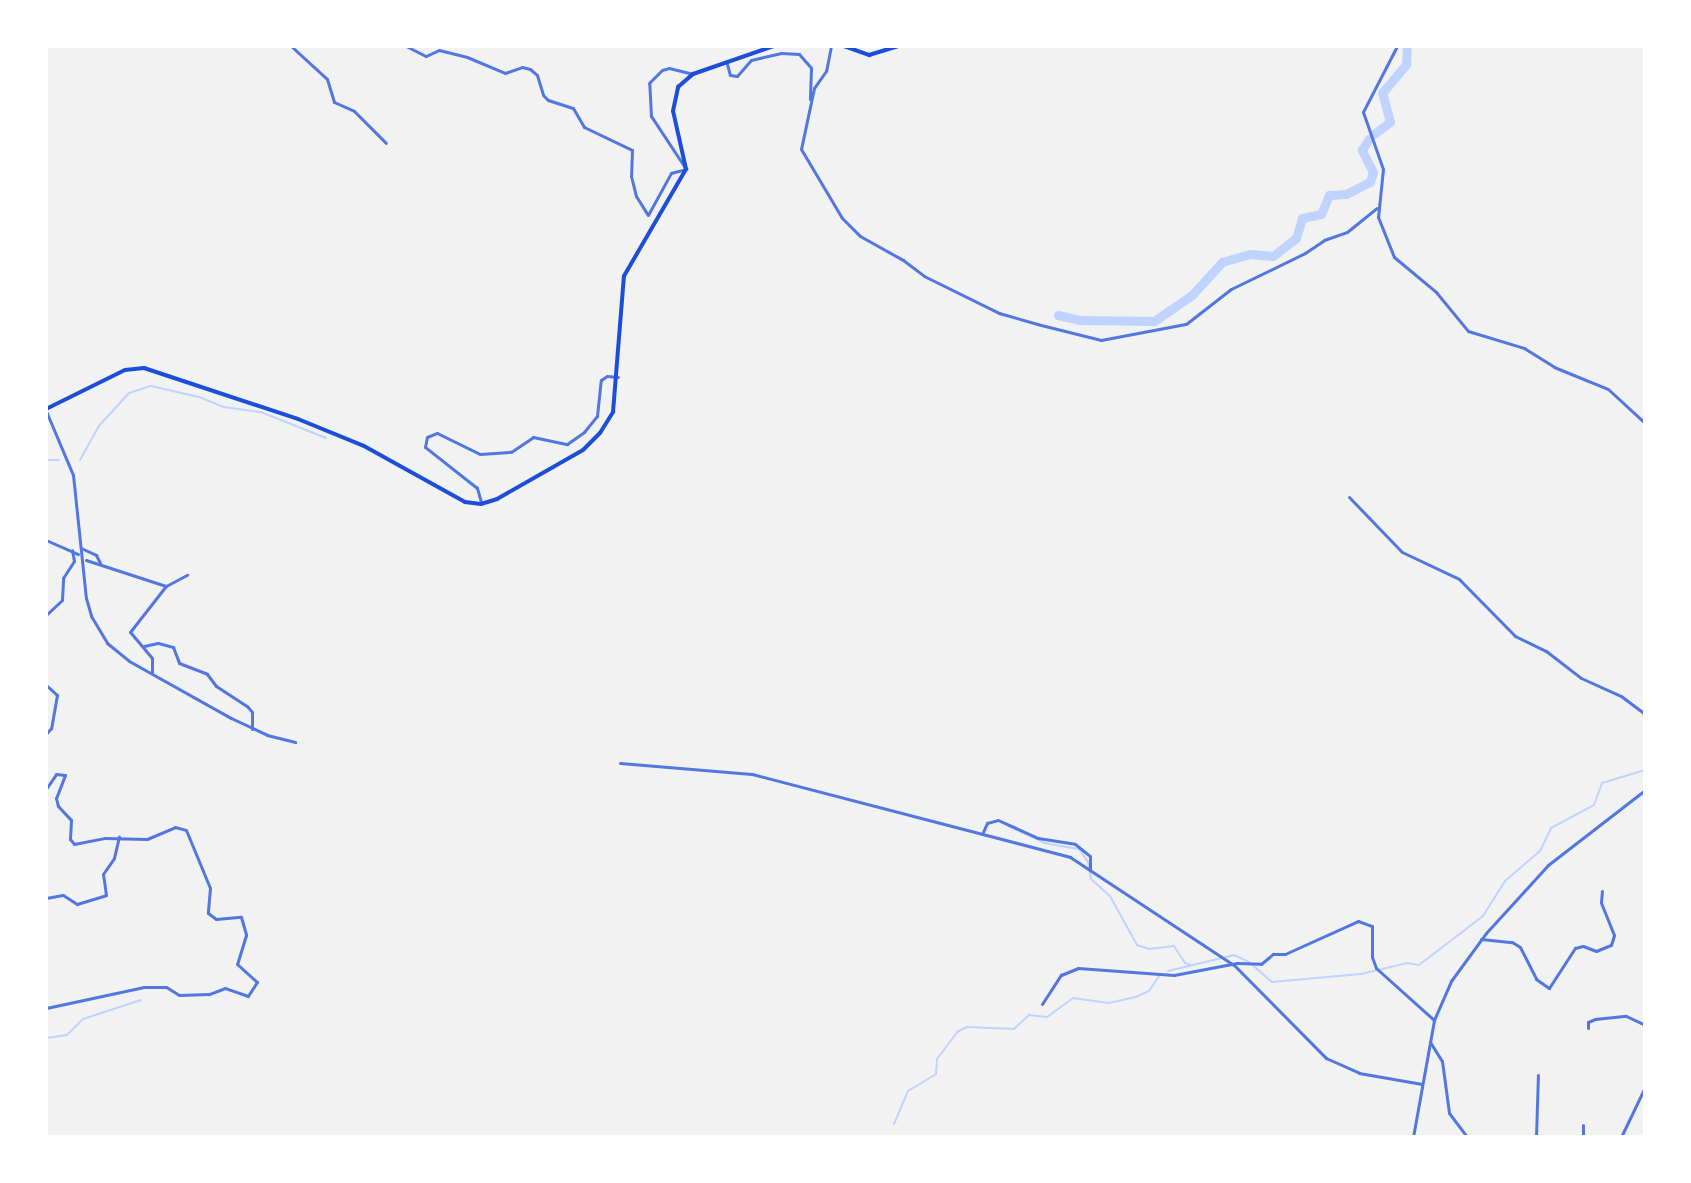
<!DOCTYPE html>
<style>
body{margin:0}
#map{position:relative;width:1691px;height:1183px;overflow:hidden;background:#f2f2f2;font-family:"Sofia Sans Condensed",sans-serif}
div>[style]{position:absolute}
.stream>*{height:2px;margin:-1px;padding:0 1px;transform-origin:1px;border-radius:1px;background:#bfd3fe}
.river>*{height:9px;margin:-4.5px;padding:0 4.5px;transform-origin:4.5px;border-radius:4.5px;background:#bfd3fe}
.minor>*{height:3px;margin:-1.5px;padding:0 1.5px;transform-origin:1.5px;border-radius:1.5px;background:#5277de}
.tertiary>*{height:3px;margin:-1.5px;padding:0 1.5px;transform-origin:1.5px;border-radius:1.5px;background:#5277de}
.secondary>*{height:4px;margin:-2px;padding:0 2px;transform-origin:2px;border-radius:2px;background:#1d4ed8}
span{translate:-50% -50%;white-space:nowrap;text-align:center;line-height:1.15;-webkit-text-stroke:6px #fff;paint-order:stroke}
.frame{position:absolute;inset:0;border:48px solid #fff;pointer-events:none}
</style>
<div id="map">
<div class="stream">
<i style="left:46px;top:460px;width:13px"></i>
<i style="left:80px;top:460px;width:38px;rotate:-61deg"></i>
<i style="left:98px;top:427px;width:46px;rotate:-47.6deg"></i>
<i style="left:129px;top:393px;width:23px;rotate:-18deg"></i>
<i style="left:151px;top:386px;width:49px;rotate:12.9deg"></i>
<i style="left:199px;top:397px;width:27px;rotate:22deg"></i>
<i style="left:224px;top:407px;width:37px;rotate:8deg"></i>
<i style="left:261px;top:412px;width:70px;rotate:21.8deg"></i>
<i style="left:1008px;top:826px;width:40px;rotate:25deg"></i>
<i style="left:1044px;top:843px;width:36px;rotate:10deg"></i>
<i style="left:1079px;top:849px;width:16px;rotate:55deg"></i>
<i style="left:1088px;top:862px;width:17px;rotate:80deg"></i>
<i style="left:1091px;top:879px;width:25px;rotate:42deg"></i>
<i style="left:1110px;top:896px;width:56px;rotate:61.1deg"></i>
<i style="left:1137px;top:945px;width:13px;rotate:18deg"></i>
<i style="left:1149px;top:949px;width:25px;rotate:-7deg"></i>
<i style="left:1174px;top:946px;width:20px;rotate:57deg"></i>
<i style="left:1185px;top:963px;width:6px;rotate:18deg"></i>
<i style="left:1168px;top:971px;width:68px;rotate:-13.6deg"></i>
<i style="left:1234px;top:955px;width:17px;rotate:25deg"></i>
<i style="left:1249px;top:962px;width:30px;rotate:41deg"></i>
<i style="left:1272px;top:982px;width:89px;rotate:-5.1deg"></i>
<i style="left:1361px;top:974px;width:47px;rotate:-13.4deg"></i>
<i style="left:1407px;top:963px;width:12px;rotate:9deg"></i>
<i style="left:1419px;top:965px;width:81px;rotate:-37.4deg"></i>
<i style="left:1483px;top:916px;width:41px;rotate:-57.8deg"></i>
<i style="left:1505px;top:881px;width:46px;rotate:-40.6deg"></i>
<i style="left:1540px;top:851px;width:25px;rotate:-64deg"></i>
<i style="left:1551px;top:828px;width:49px;rotate:-28.1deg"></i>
<i style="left:1594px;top:805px;width:23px;rotate:-70deg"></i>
<i style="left:1602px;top:783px;width:45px;rotate:-16.8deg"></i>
<i style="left:46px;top:1038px;width:21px;rotate:-8deg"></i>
<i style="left:67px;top:1035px;width:23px;rotate:-45deg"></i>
<i style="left:83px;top:1019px;width:61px;rotate:-18.1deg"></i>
<i style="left:894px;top:1124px;width:36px;rotate:-67deg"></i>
<i style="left:908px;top:1091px;width:33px;rotate:-31deg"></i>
<i style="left:936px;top:1074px;width:15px;rotate:-86deg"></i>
<i style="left:937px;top:1059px;width:34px;rotate:-53deg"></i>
<i style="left:957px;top:1032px;width:11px;rotate:-27deg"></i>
<i style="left:967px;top:1027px;width:47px;rotate:2.4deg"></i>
<i style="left:1014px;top:1029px;width:21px;rotate:-43deg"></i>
<i style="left:1029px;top:1015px;width:18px;rotate:6deg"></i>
<i style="left:1047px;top:1017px;width:32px;rotate:-36deg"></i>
<i style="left:1073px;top:998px;width:36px;rotate:8deg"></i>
<i style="left:1109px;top:1003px;width:28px;rotate:-13deg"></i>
<i style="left:1136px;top:997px;width:14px;rotate:-25deg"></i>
<i style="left:1149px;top:991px;width:18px;rotate:-56deg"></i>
</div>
<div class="river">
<i style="left:1374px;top:134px;width:20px;rotate:-37deg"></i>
<i style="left:1390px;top:122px;width:30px;rotate:-105deg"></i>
<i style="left:1382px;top:93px;width:38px;rotate:-50deg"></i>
<i style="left:1406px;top:64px;width:18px;rotate:-87deg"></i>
<i style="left:1058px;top:315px;width:23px;rotate:13deg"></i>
<i style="left:1080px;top:320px;width:74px;rotate:0.8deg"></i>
<i style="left:1154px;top:321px;width:46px;rotate:-34.4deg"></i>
<i style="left:1192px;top:295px;width:45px;rotate:-47.7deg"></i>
<i style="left:1222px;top:262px;width:29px;rotate:-16deg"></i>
<i style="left:1250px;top:254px;width:23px;rotate:5deg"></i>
<i style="left:1273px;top:256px;width:29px;rotate:-38deg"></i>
<i style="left:1296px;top:238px;width:21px;rotate:-73deg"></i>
<i style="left:1302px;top:218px;width:19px;rotate:-12deg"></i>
<i style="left:1321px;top:214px;width:21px;rotate:-67deg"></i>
<i style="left:1329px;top:195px;width:17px;rotate:-3deg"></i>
<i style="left:1346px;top:194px;width:27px;rotate:-27deg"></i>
<i style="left:1370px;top:182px;width:10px;rotate:-73deg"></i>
<i style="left:1373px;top:172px;width:25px;rotate:-117deg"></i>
<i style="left:1362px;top:150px;width:13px;rotate:-58deg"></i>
</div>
<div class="minor">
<i style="left:291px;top:46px;width:49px;rotate:42.5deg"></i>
<i style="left:327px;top:79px;width:24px;rotate:73deg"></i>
<i style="left:334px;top:102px;width:22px;rotate:24deg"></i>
<i style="left:354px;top:111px;width:45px;rotate:45deg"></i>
<i style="left:406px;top:46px;width:22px;rotate:27deg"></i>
<i style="left:426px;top:56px;width:14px;rotate:-25deg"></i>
<i style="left:439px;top:50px;width:29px;rotate:14deg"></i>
<i style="left:467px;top:57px;width:41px;rotate:22.8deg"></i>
<i style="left:505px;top:73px;width:18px;rotate:-19deg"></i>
<i style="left:522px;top:67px;width:8px;rotate:14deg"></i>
<i style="left:530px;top:69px;width:9px;rotate:41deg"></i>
<i style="left:537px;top:75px;width:21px;rotate:73deg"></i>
<i style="left:543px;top:95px;width:7px;rotate:45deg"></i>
<i style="left:548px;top:100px;width:26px;rotate:18deg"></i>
<i style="left:573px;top:108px;width:22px;rotate:60deg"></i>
<i style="left:584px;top:127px;width:53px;rotate:25.6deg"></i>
<i style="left:632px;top:150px;width:26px;rotate:92deg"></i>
<i style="left:631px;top:176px;width:21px;rotate:76deg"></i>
<i style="left:636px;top:196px;width:22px;rotate:58deg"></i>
<i style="left:648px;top:215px;width:48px;rotate:-61.3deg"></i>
<i style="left:671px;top:173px;width:16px;rotate:-15deg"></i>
<i style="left:686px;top:169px;width:64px;rotate:-123.4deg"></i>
<i style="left:651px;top:116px;width:33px;rotate:-93deg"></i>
<i style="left:649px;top:83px;width:18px;rotate:-45deg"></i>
<i style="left:662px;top:70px;width:7px;rotate:-16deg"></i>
<i style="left:669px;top:68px;width:25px;rotate:14deg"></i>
<i style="left:831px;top:46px;width:25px;rotate:101deg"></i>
<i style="left:826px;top:71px;width:21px;rotate:125deg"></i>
<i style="left:814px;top:88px;width:62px;rotate:102deg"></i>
<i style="left:801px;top:149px;width:80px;rotate:59.3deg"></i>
<i style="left:842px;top:218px;width:25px;rotate:45deg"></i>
<i style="left:860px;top:236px;width:49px;rotate:29.2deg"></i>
<i style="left:903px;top:260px;width:26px;rotate:37deg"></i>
<i style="left:924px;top:276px;width:84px;rotate:26.3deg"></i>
<i style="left:999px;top:313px;width:40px;rotate:16deg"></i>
<i style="left:1037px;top:324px;width:66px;rotate:14deg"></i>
<i style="left:1101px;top:340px;width:86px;rotate:-10.7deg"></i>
<i style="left:1186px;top:324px;width:57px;rotate:-37.9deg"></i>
<i style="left:1231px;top:289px;width:82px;rotate:-25.9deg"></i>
<i style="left:1305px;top:253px;width:23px;rotate:-34deg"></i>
<i style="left:1324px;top:240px;width:24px;rotate:-19deg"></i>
<i style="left:1347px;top:232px;width:38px;rotate:-39deg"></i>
<i style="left:1397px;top:46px;width:74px;rotate:117.3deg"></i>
<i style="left:1363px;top:112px;width:60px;rotate:70.7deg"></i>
<i style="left:1383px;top:169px;width:48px;rotate:95.9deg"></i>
<i style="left:1378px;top:217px;width:43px;rotate:68.2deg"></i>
<i style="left:1394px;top:257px;width:55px;rotate:39.8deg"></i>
<i style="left:1436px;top:292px;width:50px;rotate:50.6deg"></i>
<i style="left:1468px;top:331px;width:59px;rotate:16.9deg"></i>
<i style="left:1524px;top:348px;width:36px;rotate:32deg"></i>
<i style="left:1554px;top:367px;width:58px;rotate:22.2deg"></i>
<i style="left:1608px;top:389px;width:50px;rotate:42.6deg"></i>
<i style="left:727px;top:64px;width:11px;rotate:75deg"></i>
<i style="left:730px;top:75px;width:7px;rotate:8deg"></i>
<i style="left:737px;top:76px;width:21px;rotate:-49deg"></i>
<i style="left:751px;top:60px;width:31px;rotate:-13deg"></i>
<i style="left:781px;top:53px;width:18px;rotate:3deg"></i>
<i style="left:799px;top:54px;width:18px;rotate:49deg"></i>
<i style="left:811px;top:68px;width:31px;rotate:92deg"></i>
<i style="left:1349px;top:497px;width:76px;rotate:46.1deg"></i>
<i style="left:1402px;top:552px;width:63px;rotate:25.3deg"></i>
<i style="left:1459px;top:579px;width:80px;rotate:45.5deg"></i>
<i style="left:1515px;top:636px;width:34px;rotate:26deg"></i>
<i style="left:1546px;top:651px;width:44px;rotate:37.6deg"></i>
<i style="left:1581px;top:678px;width:44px;rotate:24.2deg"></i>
<i style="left:1621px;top:696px;width:30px;rotate:37deg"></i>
<i style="left:481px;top:502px;width:15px;rotate:-106deg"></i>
<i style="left:477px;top:488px;width:66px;rotate:-141.7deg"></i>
<i style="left:425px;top:447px;width:10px;rotate:-79deg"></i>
<i style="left:427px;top:437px;width:11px;rotate:-22deg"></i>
<i style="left:437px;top:433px;width:48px;rotate:26deg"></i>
<i style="left:480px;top:454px;width:31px;rotate:-4deg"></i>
<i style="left:511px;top:452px;width:27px;rotate:-34deg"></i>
<i style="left:533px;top:437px;width:35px;rotate:12deg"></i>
<i style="left:567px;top:444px;width:21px;rotate:-35deg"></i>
<i style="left:584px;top:432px;width:21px;rotate:-51deg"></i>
<i style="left:597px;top:416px;width:36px;rotate:-84deg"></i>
<i style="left:601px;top:380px;width:7px;rotate:-34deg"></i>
<i style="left:607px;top:376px;width:11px;rotate:5deg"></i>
<i style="left:46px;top:540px;width:35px;rotate:24deg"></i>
<i style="left:81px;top:548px;width:17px;rotate:25deg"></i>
<i style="left:96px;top:555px;width:9px;rotate:63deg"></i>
<i style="left:86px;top:560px;width:84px;rotate:18deg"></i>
<i style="left:166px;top:586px;width:24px;rotate:-28deg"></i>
<i style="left:46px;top:615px;width:22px;rotate:-43deg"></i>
<i style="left:62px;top:600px;width:22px;rotate:-87deg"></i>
<i style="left:63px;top:578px;width:20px;rotate:-57deg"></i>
<i style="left:74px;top:561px;width:11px;rotate:-100deg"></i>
<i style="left:144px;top:646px;width:14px;rotate:-12deg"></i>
<i style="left:158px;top:643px;width:16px;rotate:15deg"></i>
<i style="left:173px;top:647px;width:17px;rotate:69deg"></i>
<i style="left:179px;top:663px;width:30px;rotate:21deg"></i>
<i style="left:207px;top:674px;width:15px;rotate:53deg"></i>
<i style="left:216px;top:686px;width:37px;rotate:33deg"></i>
<i style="left:247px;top:706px;width:8px;rotate:50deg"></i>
<i style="left:252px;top:712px;width:17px;rotate:90deg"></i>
<i style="left:152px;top:673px;width:15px;rotate:-90deg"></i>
<i style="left:152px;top:658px;width:34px;rotate:-130deg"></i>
<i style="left:130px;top:632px;width:58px;rotate:-52deg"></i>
<i style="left:46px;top:685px;width:15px;rotate:42deg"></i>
<i style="left:57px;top:695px;width:34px;rotate:100deg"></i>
<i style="left:51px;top:728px;width:8px;rotate:130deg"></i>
<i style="left:46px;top:789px;width:18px;rotate:-56deg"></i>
<i style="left:56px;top:774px;width:9px;rotate:6deg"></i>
<i style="left:65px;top:775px;width:25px;rotate:111deg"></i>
<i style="left:56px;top:798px;width:8px;rotate:76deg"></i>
<i style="left:58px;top:806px;width:19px;rotate:47deg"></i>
<i style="left:71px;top:820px;width:19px;rotate:93deg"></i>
<i style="left:70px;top:839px;width:6px;rotate:51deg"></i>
<i style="left:74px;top:844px;width:32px;rotate:-11deg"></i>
<i style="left:105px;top:838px;width:42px;rotate:1.4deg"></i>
<i style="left:147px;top:839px;width:30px;rotate:-23deg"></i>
<i style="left:175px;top:827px;width:11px;rotate:15deg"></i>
<i style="left:186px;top:830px;width:63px;rotate:67.5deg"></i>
<i style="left:210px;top:888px;width:25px;rotate:95deg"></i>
<i style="left:208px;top:913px;width:10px;rotate:37deg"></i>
<i style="left:216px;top:919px;width:25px;rotate:-5deg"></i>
<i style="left:241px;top:917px;width:19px;rotate:74deg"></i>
<i style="left:246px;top:935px;width:30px;rotate:107deg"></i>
<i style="left:237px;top:964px;width:27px;rotate:42deg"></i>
<i style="left:257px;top:982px;width:17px;rotate:123deg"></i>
<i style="left:248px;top:996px;width:24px;rotate:-161deg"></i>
<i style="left:225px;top:988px;width:17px;rotate:159deg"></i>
<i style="left:209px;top:994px;width:30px;rotate:178deg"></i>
<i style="left:179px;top:995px;width:15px;rotate:-148deg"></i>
<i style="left:166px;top:987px;width:22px;rotate:180deg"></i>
<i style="left:144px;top:987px;width:100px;rotate:167.9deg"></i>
<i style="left:983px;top:832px;width:10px;rotate:-66deg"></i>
<i style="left:987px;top:823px;width:11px;rotate:-15deg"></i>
<i style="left:998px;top:820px;width:44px;rotate:24.2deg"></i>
<i style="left:1038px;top:838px;width:37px;rotate:9deg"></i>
<i style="left:1075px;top:844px;width:19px;rotate:39deg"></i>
<i style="left:1090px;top:856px;width:14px;rotate:90deg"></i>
<i style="left:46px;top:898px;width:17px;rotate:-10deg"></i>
<i style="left:63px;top:895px;width:17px;rotate:33deg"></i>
<i style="left:77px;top:904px;width:30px;rotate:-17deg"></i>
<i style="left:106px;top:895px;width:21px;rotate:-98deg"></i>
<i style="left:103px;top:874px;width:19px;rotate:-55deg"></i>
<i style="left:114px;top:858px;width:22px;rotate:-77deg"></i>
<i style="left:1481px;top:939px;width:31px;rotate:6deg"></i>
<i style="left:1512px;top:942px;width:9px;rotate:32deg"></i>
<i style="left:1520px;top:947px;width:36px;rotate:63deg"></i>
<i style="left:1536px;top:979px;width:16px;rotate:35deg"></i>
<i style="left:1549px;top:988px;width:48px;rotate:-57deg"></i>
<i style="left:1575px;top:948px;width:8px;rotate:-14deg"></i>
<i style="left:1583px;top:946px;width:14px;rotate:21deg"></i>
<i style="left:1596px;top:951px;width:16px;rotate:-22deg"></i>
<i style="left:1611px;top:945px;width:10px;rotate:-73deg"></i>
<i style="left:1614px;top:935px;width:35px;rotate:-112deg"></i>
<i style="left:1601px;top:902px;width:11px;rotate:-85deg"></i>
<i style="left:1042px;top:1004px;width:35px;rotate:-57deg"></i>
<i style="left:1061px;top:975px;width:18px;rotate:-22deg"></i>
<i style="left:1078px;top:968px;width:96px;rotate:4.2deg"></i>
<i style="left:1174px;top:975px;width:64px;rotate:-10.8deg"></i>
<i style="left:1237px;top:963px;width:24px;rotate:2deg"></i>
<i style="left:1261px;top:964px;width:16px;rotate:-40deg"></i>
<i style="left:1273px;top:954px;width:12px"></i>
<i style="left:1285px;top:954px;width:80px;rotate:-24.3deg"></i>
<i style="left:1358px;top:921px;width:15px;rotate:20deg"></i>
<i style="left:1372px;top:926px;width:31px;rotate:90deg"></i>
<i style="left:1372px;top:957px;width:12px;rotate:70deg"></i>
<i style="left:1376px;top:968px;width:78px;rotate:41.9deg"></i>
<i style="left:1588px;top:1028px;width:6px;rotate:-90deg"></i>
<i style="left:1588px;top:1022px;width:8px;rotate:-23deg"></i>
<i style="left:1595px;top:1019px;width:31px;rotate:-6deg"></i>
<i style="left:1626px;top:1016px;width:21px;rotate:25deg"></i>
<i style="left:1430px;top:1042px;width:22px;rotate:58deg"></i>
<i style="left:1442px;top:1061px;width:52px;rotate:82.3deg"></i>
<i style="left:1449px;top:1113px;width:30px;rotate:53deg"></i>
<i style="left:1536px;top:1137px;width:62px;rotate:-88.2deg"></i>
<i style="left:1583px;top:1137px;width:12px;rotate:-90deg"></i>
<i style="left:1621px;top:1137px;width:55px;rotate:-64.4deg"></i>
</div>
<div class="tertiary">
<i style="left:46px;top:411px;width:69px;rotate:67.1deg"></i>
<i style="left:73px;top:475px;width:124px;rotate:84deg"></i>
<i style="left:86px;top:598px;width:19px;rotate:74deg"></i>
<i style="left:91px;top:616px;width:31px;rotate:59deg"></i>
<i style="left:107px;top:643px;width:28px;rotate:39deg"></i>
<i style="left:129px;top:661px;width:117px;rotate:29.2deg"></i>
<i style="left:231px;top:718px;width:40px;rotate:25deg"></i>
<i style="left:267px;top:735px;width:29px;rotate:14deg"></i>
<i style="left:620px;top:763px;width:132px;rotate:4.8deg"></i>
<i style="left:752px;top:774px;width:329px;rotate:14.6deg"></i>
<i style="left:1070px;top:857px;width:196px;rotate:33.4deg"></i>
<i style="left:1234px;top:965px;width:131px;rotate:45.3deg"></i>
<i style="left:1326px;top:1058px;width:36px;rotate:24deg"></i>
<i style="left:1359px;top:1073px;width:64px;rotate:9.9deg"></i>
<i style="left:1413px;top:1137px;width:119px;rotate:-79.8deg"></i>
<i style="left:1434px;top:1020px;width:43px;rotate:-66.4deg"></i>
<i style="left:1451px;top:981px;width:59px;rotate:-53.9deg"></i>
<i style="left:1486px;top:933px;width:92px;rotate:-47.6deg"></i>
<i style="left:1548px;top:865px;width:123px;rotate:-37.7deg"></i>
</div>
<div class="secondary">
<i style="left:844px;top:46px;width:27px;rotate:20deg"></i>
<i style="left:869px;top:55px;width:30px;rotate:-17deg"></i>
<i style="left:46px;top:409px;width:88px;rotate:-26.3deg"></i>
<i style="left:125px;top:370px;width:19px;rotate:-6deg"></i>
<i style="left:144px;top:368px;width:162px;rotate:18.3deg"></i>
<i style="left:298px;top:419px;width:71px;rotate:22.2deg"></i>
<i style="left:364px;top:446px;width:115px;rotate:29deg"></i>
<i style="left:465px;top:502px;width:16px;rotate:7deg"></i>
<i style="left:481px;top:504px;width:17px;rotate:-17deg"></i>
<i style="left:497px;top:499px;width:99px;rotate:-29.7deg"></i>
<i style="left:583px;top:450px;width:24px;rotate:-45deg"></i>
<i style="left:600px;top:433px;width:25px;rotate:-58deg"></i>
<i style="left:613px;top:412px;width:136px;rotate:-85.4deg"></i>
<i style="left:624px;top:276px;width:124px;rotate:-59.9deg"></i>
<i style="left:686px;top:169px;width:59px;rotate:-102.6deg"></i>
<i style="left:673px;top:111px;width:25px;rotate:-78deg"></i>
<i style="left:678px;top:87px;width:20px;rotate:-41deg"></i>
<i style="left:693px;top:74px;width:86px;rotate:-19.1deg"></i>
</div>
<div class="frame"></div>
</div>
